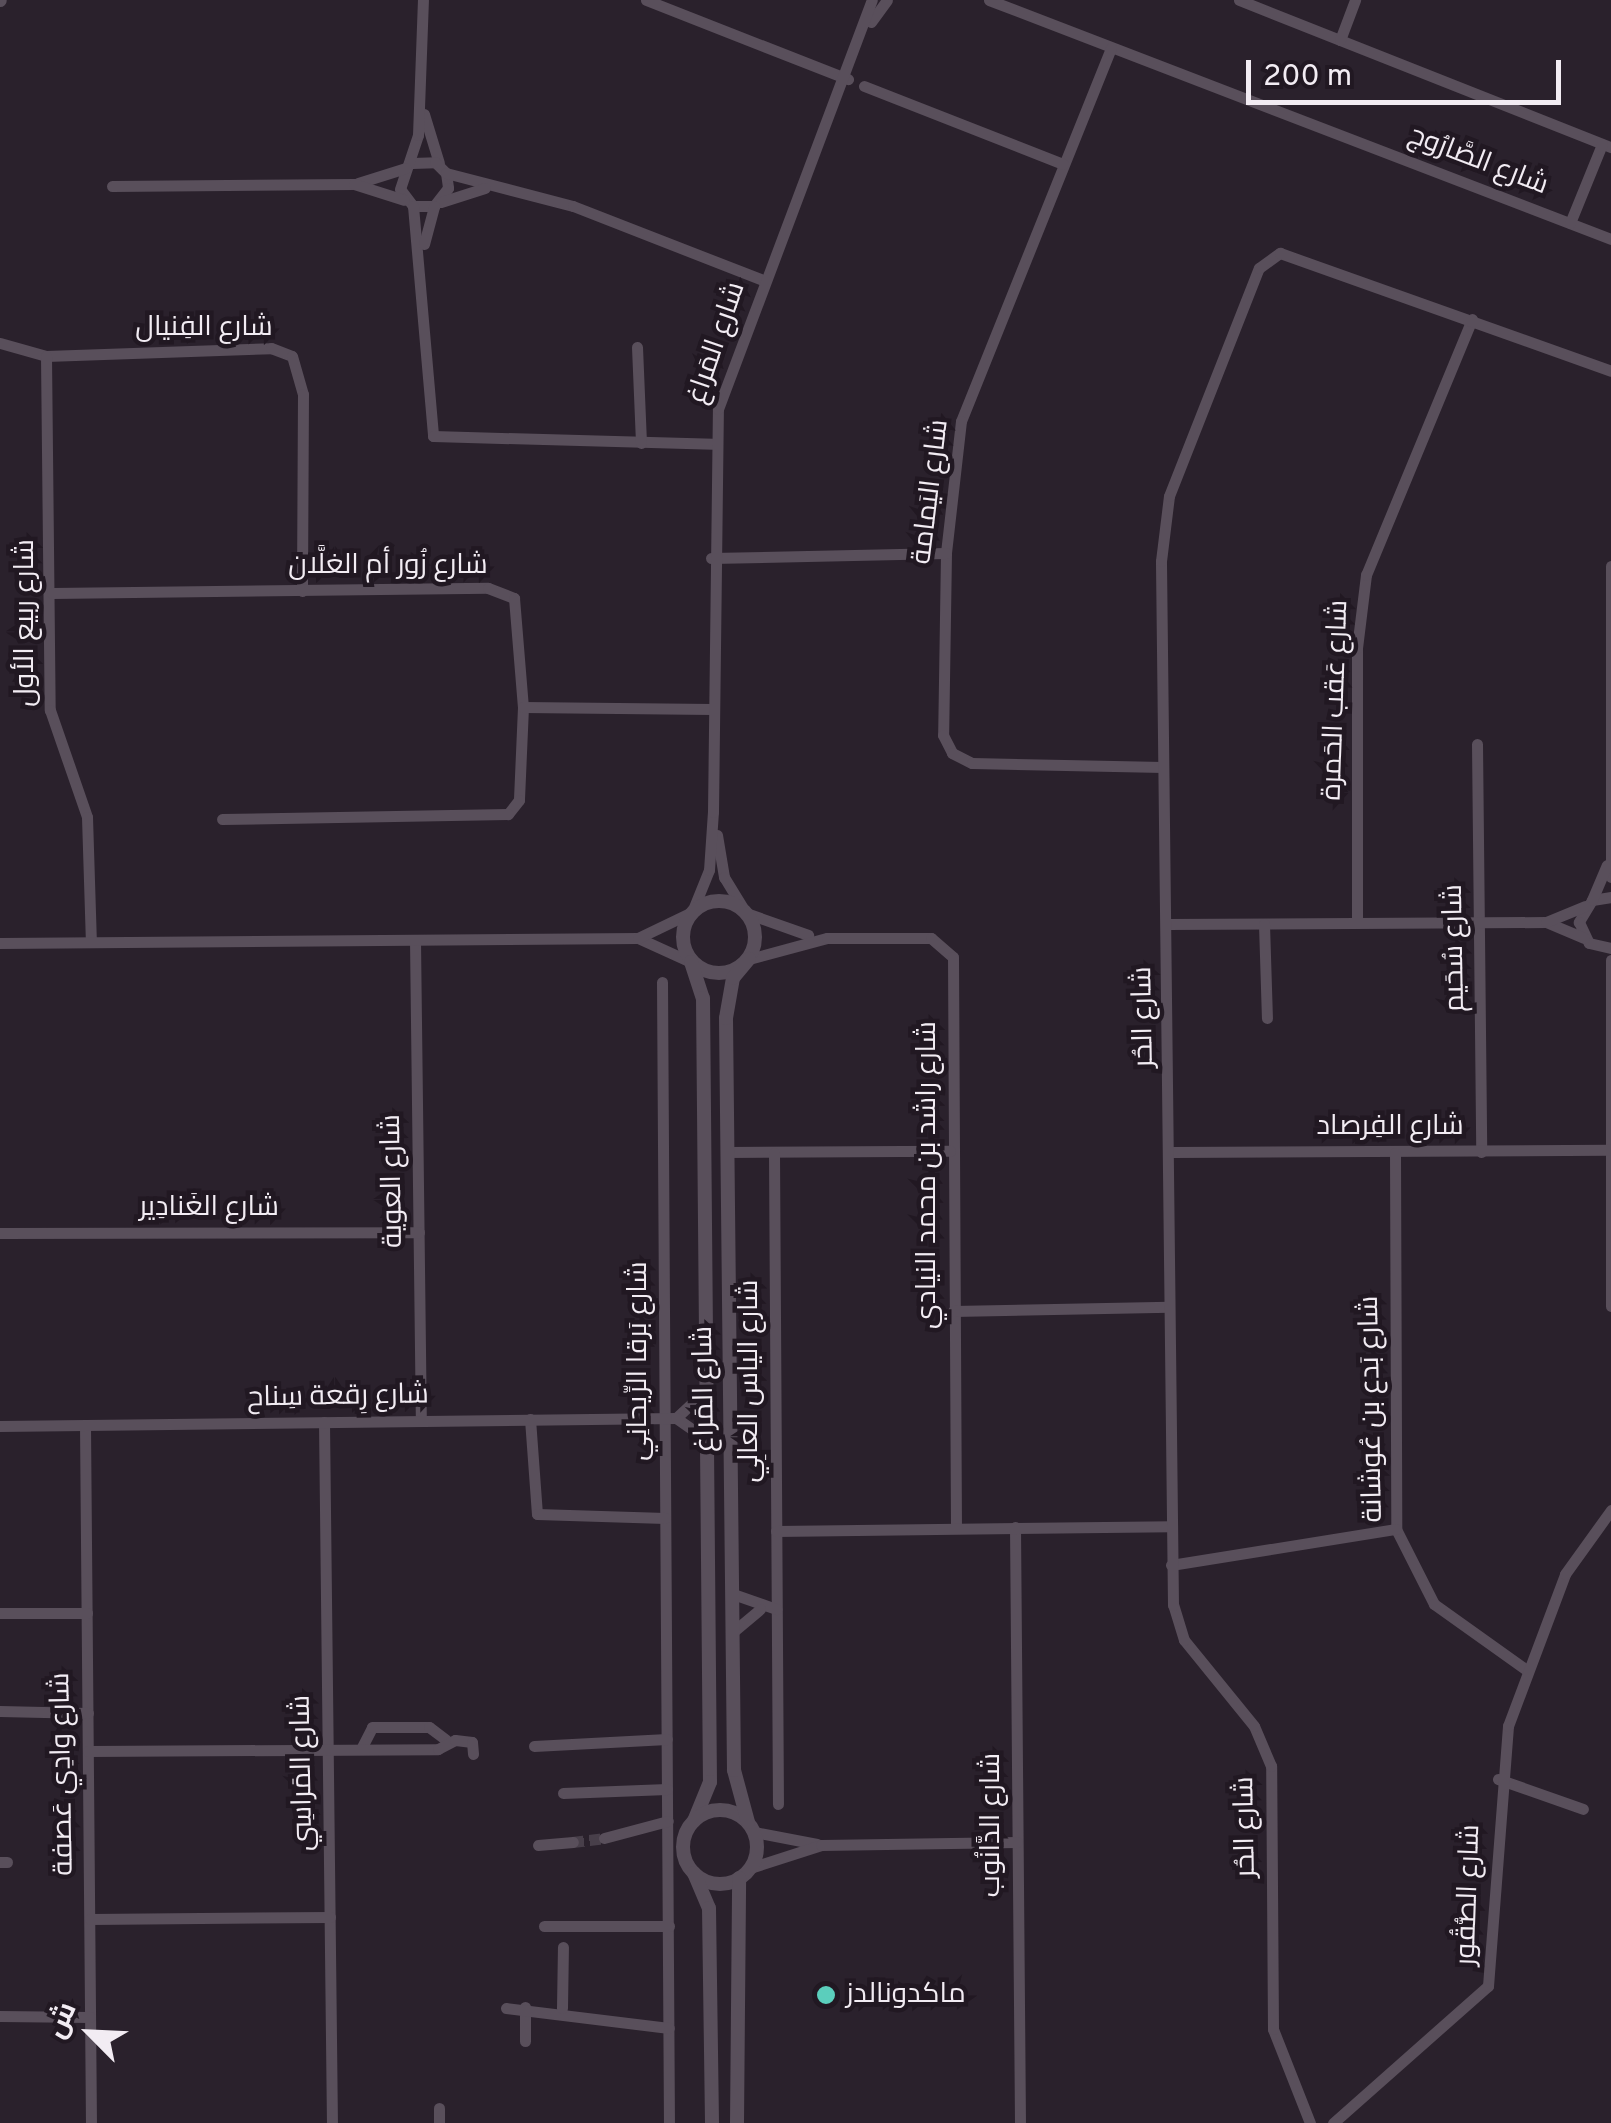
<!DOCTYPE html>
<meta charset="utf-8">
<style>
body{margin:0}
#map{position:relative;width:1611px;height:2123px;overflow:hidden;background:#2a212c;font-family:Overpass,Cairo,sans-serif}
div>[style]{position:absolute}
.minor-tunnel>*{height:11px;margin-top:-5.5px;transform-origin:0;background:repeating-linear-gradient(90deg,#483f4a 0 11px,transparent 0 16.5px)}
.minor>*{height:11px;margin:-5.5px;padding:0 5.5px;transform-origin:5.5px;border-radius:5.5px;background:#594f5b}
.tertiary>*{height:14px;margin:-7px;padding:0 7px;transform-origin:7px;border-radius:7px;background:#594f5b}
.tertiary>.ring{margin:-7px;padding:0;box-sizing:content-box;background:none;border:14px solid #594f5b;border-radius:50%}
.dots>*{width:28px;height:28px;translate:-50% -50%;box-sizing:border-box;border:5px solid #211822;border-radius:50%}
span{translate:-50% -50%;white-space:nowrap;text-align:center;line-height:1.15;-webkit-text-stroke:9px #211822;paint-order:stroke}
.street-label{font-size:28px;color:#f2ecf3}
.poi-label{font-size:28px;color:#f2ecf3}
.left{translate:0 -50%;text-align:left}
.north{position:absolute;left:40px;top:1983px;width:100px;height:100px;-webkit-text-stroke:8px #211822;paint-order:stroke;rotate:294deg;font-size:28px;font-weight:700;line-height:40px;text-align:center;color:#f2ecf3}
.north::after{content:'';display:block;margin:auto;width:35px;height:45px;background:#f2ecf3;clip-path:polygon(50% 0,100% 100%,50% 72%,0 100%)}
.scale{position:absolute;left:1246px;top:60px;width:315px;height:45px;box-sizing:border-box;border:5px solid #f2ecf3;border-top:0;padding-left:12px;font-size:30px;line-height:35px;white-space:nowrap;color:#f2ecf3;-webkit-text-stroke:8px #211822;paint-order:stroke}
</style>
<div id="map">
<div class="minor-tunnel">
<i style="left:573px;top:1842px;width:31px;rotate:-7deg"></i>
</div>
<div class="minor">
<i style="left:646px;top:0;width:217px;rotate:21.4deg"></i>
<i style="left:989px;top:0;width:666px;rotate:21.02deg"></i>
<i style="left:1239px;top:0;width:400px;rotate:21.6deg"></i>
<i style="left:0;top:1px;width:1px;rotate:-45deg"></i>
<i style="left:871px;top:22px;width:27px;rotate:-54deg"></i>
<i style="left:1340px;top:40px;width:43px;rotate:-69.4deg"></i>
<i style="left:1111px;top:48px;width:402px;rotate:111.9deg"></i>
<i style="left:961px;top:421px;width:133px;rotate:96.5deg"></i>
<i style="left:946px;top:553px;width:182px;rotate:90.9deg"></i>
<i style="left:943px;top:735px;width:20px;rotate:63deg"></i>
<i style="left:952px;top:753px;width:22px;rotate:27deg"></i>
<i style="left:972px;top:763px;width:191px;rotate:1.2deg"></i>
<i style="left:864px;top:86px;width:214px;rotate:21.4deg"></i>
<i style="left:424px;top:114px;width:51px;rotate:73deg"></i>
<i style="left:412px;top:163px;width:23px;rotate:-2deg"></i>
<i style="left:435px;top:162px;width:16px;rotate:45deg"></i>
<i style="left:446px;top:173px;width:15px;rotate:82deg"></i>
<i style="left:448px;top:188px;width:23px;rotate:128deg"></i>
<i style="left:434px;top:206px;width:21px;rotate:180deg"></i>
<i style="left:413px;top:206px;width:21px;rotate:-127deg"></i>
<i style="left:400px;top:189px;width:57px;rotate:-71.6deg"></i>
<i style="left:418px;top:135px;width:135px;rotate:-87.9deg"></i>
<i style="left:446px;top:173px;width:131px;rotate:14.6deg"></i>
<i style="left:573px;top:206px;width:206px;rotate:21.3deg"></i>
<i style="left:358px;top:183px;width:50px;rotate:-17.4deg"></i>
<i style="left:112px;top:186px;width:242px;rotate:-0.5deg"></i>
<i style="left:354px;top:184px;width:52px;rotate:17.7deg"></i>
<i style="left:441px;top:202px;width:46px;rotate:-17.7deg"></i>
<i style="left:413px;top:206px;width:231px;rotate:85deg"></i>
<i style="left:433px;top:436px;width:280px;rotate:1.6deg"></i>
<i style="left:1570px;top:223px;width:85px;rotate:-67.9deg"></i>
<i style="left:424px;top:244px;width:39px;rotate:-75deg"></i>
<i style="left:0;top:343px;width:48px;rotate:15.8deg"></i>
<i style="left:46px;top:356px;width:225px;rotate:-2deg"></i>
<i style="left:271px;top:348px;width:22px;rotate:21deg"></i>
<i style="left:292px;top:356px;width:40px;rotate:74deg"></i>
<i style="left:303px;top:394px;width:197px;rotate:90.3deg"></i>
<i style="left:637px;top:347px;width:96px;rotate:87.6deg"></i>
<i style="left:46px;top:356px;width:354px;rotate:89.4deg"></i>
<i style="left:50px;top:710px;width:113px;rotate:70.9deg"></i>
<i style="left:87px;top:817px;width:125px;rotate:88.2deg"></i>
<i style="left:711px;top:558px;width:235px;rotate:-1.2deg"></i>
<i style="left:1611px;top:566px;width:311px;rotate:90deg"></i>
<i style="left:52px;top:593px;width:436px;rotate:-0.7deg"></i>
<i style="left:488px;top:588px;width:28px;rotate:21deg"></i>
<i style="left:514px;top:598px;width:109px;rotate:85.3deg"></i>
<i style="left:523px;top:707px;width:93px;rotate:92.5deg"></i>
<i style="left:519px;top:800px;width:18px;rotate:128deg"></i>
<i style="left:508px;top:814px;width:286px;rotate:179deg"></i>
<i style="left:523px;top:707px;width:189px;rotate:0.6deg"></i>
<i style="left:1477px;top:744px;width:408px;rotate:89.4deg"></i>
<i style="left:717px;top:835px;width:43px;rotate:80.5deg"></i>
<i style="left:724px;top:877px;width:42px;rotate:58.6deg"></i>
<i style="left:746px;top:913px;width:66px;rotate:19.5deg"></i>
<i style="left:1611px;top:897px;width:19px;rotate:171deg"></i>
<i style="left:1592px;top:900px;width:26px;rotate:121deg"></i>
<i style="left:1579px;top:922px;width:23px;rotate:65deg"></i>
<i style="left:1589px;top:943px;width:23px;rotate:13deg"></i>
<i style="left:1592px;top:900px;width:38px;rotate:-67deg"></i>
<i style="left:1546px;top:922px;width:41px;rotate:22.8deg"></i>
<i style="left:1357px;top:923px;width:275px;rotate:-90deg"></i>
<i style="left:1357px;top:648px;width:74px;rotate:-83deg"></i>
<i style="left:1366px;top:575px;width:277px;rotate:-67.5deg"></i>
<i style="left:1167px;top:924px;width:379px;rotate:-0.3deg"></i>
<i style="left:1546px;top:922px;width:42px;rotate:-22.3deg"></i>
<i style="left:1264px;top:924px;width:94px;rotate:88.2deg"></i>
<i style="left:638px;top:938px;width:58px;rotate:24.4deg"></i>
<i style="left:415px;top:940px;width:480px;rotate:89.3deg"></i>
<i style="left:0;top:943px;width:638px;rotate:-0.45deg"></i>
<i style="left:638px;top:938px;width:60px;rotate:-25.7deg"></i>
<i style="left:692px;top:912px;width:45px;rotate:-68deg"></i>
<i style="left:709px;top:870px;width:58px;rotate:-86.1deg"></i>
<i style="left:713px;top:812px;width:403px;rotate:-89.3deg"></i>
<i style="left:718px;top:409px;width:437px;rotate:-69.4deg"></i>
<i style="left:749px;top:959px;width:81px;rotate:-15.1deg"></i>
<i style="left:827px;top:938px;width:104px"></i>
<i style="left:931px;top:938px;width:29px;rotate:41deg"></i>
<i style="left:953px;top:957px;width:570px;rotate:89.7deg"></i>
<i style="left:1611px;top:960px;width:346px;rotate:90deg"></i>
<i style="left:662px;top:982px;width:1141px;rotate:89.65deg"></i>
<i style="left:727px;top:1152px;width:223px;rotate:-0.3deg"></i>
<i style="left:1172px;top:1152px;width:437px;rotate:-0.3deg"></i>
<i style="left:774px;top:1153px;width:651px;rotate:89.65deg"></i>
<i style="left:1395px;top:1153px;width:376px;rotate:89.8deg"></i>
<i style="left:1396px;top:1529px;width:84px;rotate:63.1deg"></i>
<i style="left:1434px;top:1604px;width:112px;rotate:35.5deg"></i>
<i style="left:0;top:1233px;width:419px;rotate:-0.1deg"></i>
<i style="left:953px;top:1311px;width:216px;rotate:-1.1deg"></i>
<i style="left:676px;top:1418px;width:40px;rotate:-43deg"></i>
<i style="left:530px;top:1419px;width:95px;rotate:85.8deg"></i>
<i style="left:537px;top:1514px;width:128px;rotate:1.8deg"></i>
<i style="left:324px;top:1422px;width:701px;rotate:89.35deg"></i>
<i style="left:85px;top:1425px;width:698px;rotate:89.51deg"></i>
<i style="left:0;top:1426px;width:676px;rotate:-0.68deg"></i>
<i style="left:676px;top:1418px;width:38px;rotate:35deg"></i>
<i style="left:1015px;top:1527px;width:596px;rotate:89.52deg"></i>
<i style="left:776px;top:1531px;width:395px;rotate:-0.7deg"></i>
<i style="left:1171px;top:1565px;width:228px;rotate:-9.1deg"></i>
<i style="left:733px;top:1594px;width:46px;rotate:19.2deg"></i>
<i style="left:0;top:1613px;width:87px"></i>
<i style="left:734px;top:1631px;width:34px;rotate:-40deg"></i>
<i style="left:0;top:1711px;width:88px;rotate:1.3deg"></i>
<i style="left:534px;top:1746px;width:133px;rotate:-3deg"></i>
<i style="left:362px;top:1747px;width:22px;rotate:-63deg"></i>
<i style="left:372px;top:1727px;width:57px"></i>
<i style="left:429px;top:1727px;width:21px;rotate:37deg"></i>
<i style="left:88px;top:1751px;width:350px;rotate:-0.3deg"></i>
<i style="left:438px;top:1749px;width:19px;rotate:-28deg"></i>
<i style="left:455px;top:1740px;width:17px;rotate:7deg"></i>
<i style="left:472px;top:1742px;width:12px;rotate:85deg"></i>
<i style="left:1498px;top:1779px;width:90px;rotate:19.4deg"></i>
<i style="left:563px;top:1793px;width:104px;rotate:-2.2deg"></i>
<i style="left:754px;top:1832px;width:64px;rotate:10.8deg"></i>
<i style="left:604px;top:1838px;width:66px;rotate:-14.9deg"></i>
<i style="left:538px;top:1845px;width:35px;rotate:-5deg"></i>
<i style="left:0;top:1862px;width:7px"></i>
<i style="left:750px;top:1868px;width:75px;rotate:-17.9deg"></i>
<i style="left:821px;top:1845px;width:196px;rotate:-0.9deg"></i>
<i style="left:90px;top:1919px;width:240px;rotate:-0.5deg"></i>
<i style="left:544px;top:1926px;width:125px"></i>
<i style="left:525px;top:2007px;width:34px;rotate:90deg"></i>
<i style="left:506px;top:2008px;width:164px;rotate:7deg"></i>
<i style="left:562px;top:2008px;width:61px;rotate:-89.1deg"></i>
<i style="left:0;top:2016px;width:90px;rotate:0.6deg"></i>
<i style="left:439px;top:2108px;width:15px;rotate:90deg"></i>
<i style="left:1310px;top:2123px;width:101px;rotate:-111.5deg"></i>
<i style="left:1273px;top:2029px;width:263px;rotate:-90.4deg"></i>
<i style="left:1271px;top:1766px;width:43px;rotate:-113deg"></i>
<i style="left:1254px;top:1726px;width:111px;rotate:-129.1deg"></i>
<i style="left:1184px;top:1640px;width:37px;rotate:-107deg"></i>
<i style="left:1173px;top:1605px;width:1044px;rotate:-90.66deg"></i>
<i style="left:1161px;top:561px;width:65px;rotate:-83deg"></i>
<i style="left:1169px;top:496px;width:245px;rotate:-68.5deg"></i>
<i style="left:1259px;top:268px;width:26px;rotate:-36deg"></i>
<i style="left:1280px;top:253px;width:351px;rotate:19.6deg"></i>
<i style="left:1333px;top:2123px;width:207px;rotate:-41.5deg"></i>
<i style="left:1488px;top:1986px;width:261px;rotate:-85.6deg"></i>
<i style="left:1508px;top:1726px;width:162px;rotate:-69.4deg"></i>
<i style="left:1565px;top:1574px;width:79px;rotate:-54.3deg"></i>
</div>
<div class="tertiary">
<i class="ring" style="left:683px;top:901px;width:58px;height:58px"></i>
<i style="left:691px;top:962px;width:38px;rotate:72deg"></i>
<i style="left:703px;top:998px;width:784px;rotate:89.49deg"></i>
<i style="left:710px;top:1782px;width:42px;rotate:112.3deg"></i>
<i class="ring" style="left:683px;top:1810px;width:60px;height:60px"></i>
<i style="left:748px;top:1822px;width:54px;rotate:-105.1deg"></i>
<i style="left:734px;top:1770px;width:752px;rotate:-90.61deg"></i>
<i style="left:726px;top:1018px;width:41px;rotate:-80.1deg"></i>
<i style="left:733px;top:978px;width:25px;rotate:-50deg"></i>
<i style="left:694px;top:1873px;width:38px;rotate:67deg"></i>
<i style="left:709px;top:1908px;width:215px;rotate:89.2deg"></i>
<i style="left:737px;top:2123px;width:245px;rotate:-89.5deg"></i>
</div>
<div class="dots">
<i style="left:826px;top:1995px;background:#5bcebc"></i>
</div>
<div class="street-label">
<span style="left:1478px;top:161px;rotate:21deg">شارع الصَّارُوج</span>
<span style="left:204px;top:328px">شارع الفِنيال</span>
<span style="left:717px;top:343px;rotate:-71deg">شارع المَراغ</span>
<span style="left:931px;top:492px;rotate:-83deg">شارع اليَمامة</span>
<span style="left:388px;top:566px">شارع زُور أم الغلَّان</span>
<span style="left:26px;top:623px;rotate:-90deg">شارع ربيع الأول</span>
<span style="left:1336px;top:700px;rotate:-88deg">شارع عَقب الحَمرة</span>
<span style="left:1455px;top:948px;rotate:-91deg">شارع سُحَيم</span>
<span style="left:1144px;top:1017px;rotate:-91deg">شارع الحُر</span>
<span style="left:1390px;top:1127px">شارع الفِرصاد</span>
<span style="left:928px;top:1175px;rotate:-90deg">شارع راشد بن محمد النيادي</span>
<span style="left:393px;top:1181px;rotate:-91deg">شارع العوية</span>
<span style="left:209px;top:1208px">شارع الغَنادِير</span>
<span style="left:639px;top:1361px;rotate:-90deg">شارع بَرقا الرِّيحانِي</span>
<span style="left:750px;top:1381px;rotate:-90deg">شارع الياس العالِي</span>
<span style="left:705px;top:1389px;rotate:-91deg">شارع المَراغ</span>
<span style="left:338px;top:1397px;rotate:-1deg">شارع رِقعة سِناح</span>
<span style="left:1372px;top:1409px;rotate:-91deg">شارع بَدع بن عُوشانة</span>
<span style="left:303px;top:1773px;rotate:-91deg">شارع المَراسِي</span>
<span style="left:63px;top:1774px;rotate:-91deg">شارع وادِي عَصفة</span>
<span style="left:992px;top:1825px;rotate:-90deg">شارع الدَّانُوب</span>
<span style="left:1246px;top:1827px;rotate:-91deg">شارع الحُر</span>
<span style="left:1469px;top:1895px;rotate:-88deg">شارع الصُّقُور</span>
</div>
<div class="poi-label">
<span class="left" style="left:846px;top:1995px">ماكدونالدز</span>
</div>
<div class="north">ش</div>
<div class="scale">200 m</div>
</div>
